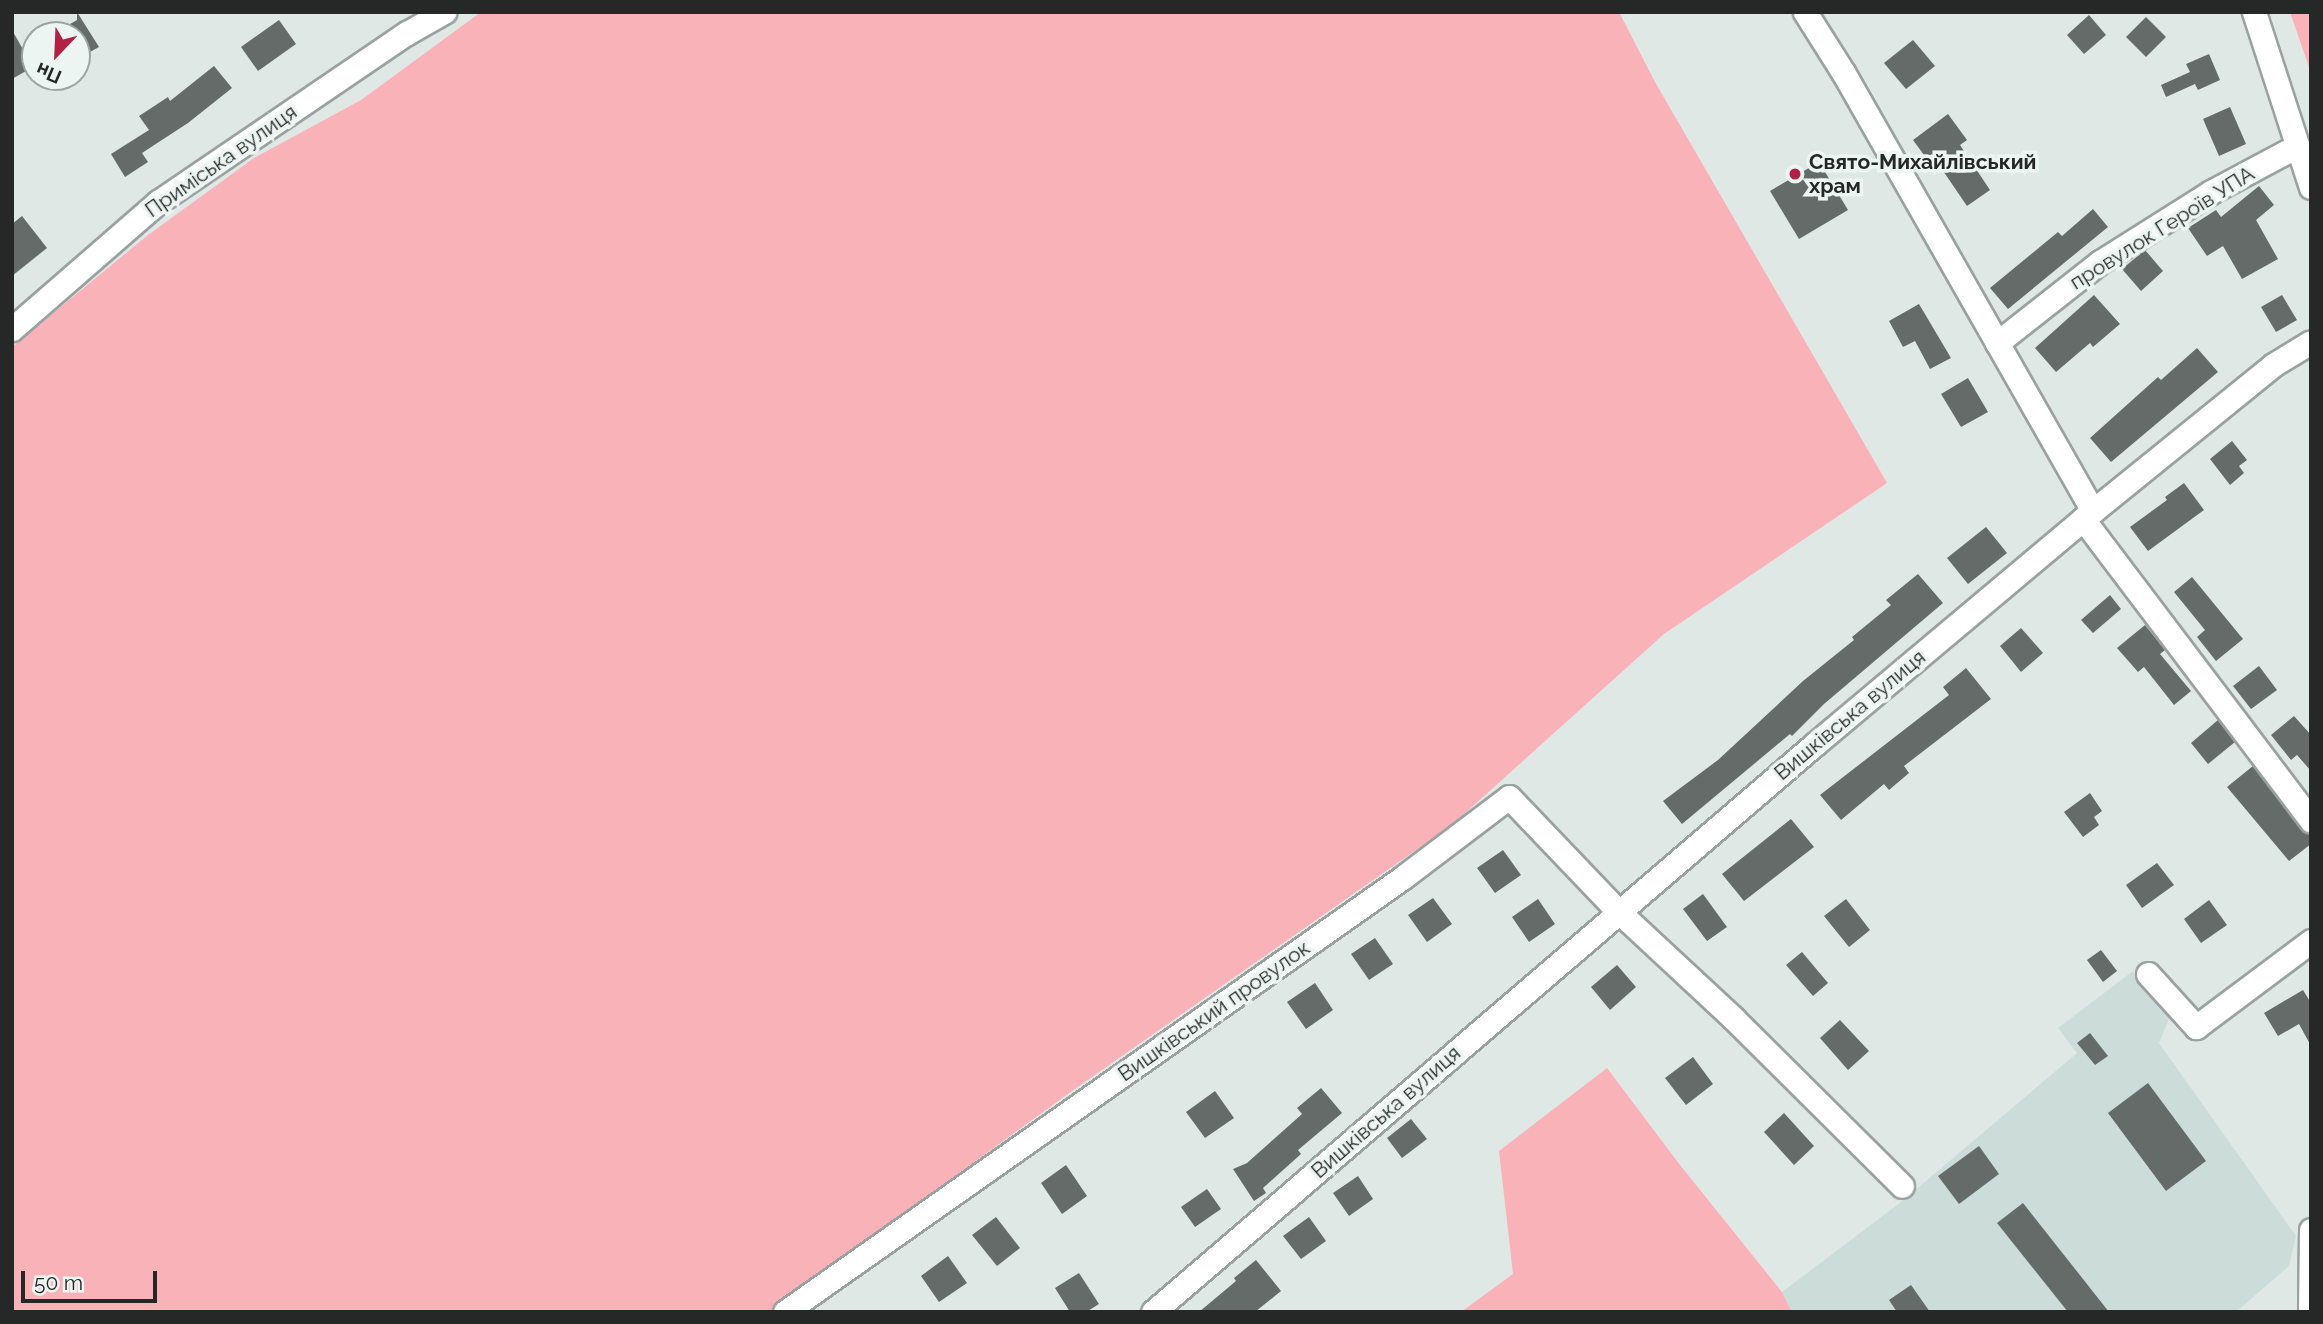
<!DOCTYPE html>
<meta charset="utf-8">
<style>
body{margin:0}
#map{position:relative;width:2323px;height:1324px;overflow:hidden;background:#e0e8e6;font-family:Raleway,sans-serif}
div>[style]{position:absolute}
.built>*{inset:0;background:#ccddd9}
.green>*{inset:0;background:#fab2b9}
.building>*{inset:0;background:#646b69}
.roads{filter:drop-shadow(2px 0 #9aa2a0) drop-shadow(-2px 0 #9aa2a0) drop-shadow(0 2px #9aa2a0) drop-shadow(0 -2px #9aa2a0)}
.minor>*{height:23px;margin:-11.5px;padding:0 11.5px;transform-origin:11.5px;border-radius:11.5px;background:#fff}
.dots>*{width:19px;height:19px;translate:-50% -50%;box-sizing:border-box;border:4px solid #edf5f3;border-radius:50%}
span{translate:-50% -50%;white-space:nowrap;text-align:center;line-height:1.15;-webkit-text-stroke:7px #edf5f3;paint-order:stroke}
.street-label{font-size:21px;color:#252827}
.poi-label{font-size:21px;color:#252827;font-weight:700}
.left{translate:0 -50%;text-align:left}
.frame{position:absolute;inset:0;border:14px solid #252827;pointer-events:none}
.north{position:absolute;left:21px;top:21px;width:70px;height:70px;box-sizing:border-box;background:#edf5f3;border:2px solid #9da3a1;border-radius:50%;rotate:203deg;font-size:19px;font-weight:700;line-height:28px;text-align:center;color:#252827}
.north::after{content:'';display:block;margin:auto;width:24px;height:32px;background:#b22045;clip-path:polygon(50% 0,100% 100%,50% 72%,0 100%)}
.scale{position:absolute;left:21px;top:1271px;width:136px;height:32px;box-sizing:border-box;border:4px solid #252827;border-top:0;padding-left:9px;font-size:21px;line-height:24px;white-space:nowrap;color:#252827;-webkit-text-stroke:5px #edf5f3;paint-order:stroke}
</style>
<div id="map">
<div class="built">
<i style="clip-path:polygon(2133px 971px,2169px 1019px,2159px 1043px,2296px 1236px,2289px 1266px,2236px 1312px,1792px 1312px,1782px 1292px,1901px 1202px,2077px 1053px,2058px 1028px)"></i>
</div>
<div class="green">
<i style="clip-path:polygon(481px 12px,1619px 12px,1655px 82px,1887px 483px,1664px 634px,1453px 824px,1072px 1091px,768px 1312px,12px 1312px,12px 347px,148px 235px,254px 158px,361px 100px)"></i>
<i style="clip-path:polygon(2290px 12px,2311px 12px,2311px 73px)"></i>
<i style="clip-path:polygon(1607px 1068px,1680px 1165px,1782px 1292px,1792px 1312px,1461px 1312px,1513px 1274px,1499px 1151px)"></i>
</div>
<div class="building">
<i style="clip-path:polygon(77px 12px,99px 47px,77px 59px,77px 35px,51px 35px,77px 20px)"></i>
<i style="clip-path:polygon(2089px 15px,2106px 35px,2084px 54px,2067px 35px)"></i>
<i style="clip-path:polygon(2146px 17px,2166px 37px,2146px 57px,2126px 37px)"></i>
<i style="clip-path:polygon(279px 20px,296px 44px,258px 71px,241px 47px)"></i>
<i style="clip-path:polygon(12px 30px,33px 67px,12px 79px)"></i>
<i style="clip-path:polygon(1913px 40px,1935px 66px,1906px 89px,1884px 63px)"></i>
<i style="clip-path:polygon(2209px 54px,2220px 80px,2198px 90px,2195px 84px,2166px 97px,2161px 85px,2190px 72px,2186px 64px)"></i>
<i style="clip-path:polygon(214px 66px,232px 88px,188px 123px,142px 153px,148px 162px,125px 177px,111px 154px,149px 130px,139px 116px,168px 97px,170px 101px)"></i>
<i style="clip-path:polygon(2230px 107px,2246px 144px,2219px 156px,2203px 119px)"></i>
<i style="clip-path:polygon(1948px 114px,1967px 140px,1960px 145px,1990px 190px,1967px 206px,1937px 162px,1932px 166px,1913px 140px)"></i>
<i style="clip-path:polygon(1819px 162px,1848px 210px,1799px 239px,1770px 191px)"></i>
<i style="clip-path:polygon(2259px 186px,2274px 205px,2256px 220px,2278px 259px,2242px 279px,2223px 246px,2207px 256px,2188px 228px,2216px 210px,2221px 217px)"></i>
<i style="clip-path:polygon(2093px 209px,2108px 227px,2008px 309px,1990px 288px,2058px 232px,2062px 236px)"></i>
<i style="clip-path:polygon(22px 216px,47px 248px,12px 276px,12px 224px)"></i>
<i style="clip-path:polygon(2145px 250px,2163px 271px,2141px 291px,2122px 269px)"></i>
<i style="clip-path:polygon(2094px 295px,2120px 324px,2093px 347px,2090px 343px,2056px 372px,2035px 348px)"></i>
<i style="clip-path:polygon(2282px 295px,2297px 320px,2276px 332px,2261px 307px)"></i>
<i style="clip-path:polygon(1919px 304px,1951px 358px,1930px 369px,1915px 341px,1903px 347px,1889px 321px)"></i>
<i style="clip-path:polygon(2197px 348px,2218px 372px,2111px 462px,2090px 438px,2158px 377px,2161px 380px)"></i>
<i style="clip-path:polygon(1968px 378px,1988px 412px,1961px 427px,1941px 394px)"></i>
<i style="clip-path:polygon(2232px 441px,2247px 460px,2239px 466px,2244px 473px,2230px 485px,2210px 459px)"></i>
<i style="clip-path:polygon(2184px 483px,2204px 510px,2148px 551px,2130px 527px,2167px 500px,2165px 497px)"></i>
<i style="clip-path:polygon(1986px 527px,2007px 553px,1968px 584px,1947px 558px)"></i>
<i style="clip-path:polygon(1918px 574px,1943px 603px,1824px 704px,1792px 736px,1790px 734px,1682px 824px,1663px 801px,1718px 760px,1803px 681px,1854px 640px,1852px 637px,1891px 605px,1886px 600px)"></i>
<i style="clip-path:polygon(2192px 577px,2243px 639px,2216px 661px,2197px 637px,2205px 630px,2174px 592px)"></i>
<i style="clip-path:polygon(2110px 595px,2121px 609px,2093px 633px,2081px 620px)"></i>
<i style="clip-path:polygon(2145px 625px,2165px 650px,2160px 654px,2191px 691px,2174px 705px,2144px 667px,2138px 672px,2117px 648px)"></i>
<i style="clip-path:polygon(2021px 628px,2043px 653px,2021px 672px,2000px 646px)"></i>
<i style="clip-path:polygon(2259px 666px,2277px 690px,2251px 709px,2233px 686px)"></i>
<i style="clip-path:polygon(1966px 668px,1991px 699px,1904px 766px,1909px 773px,1889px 790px,1884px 784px,1841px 820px,1820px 795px,1949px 695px,1943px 687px)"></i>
<i style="clip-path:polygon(2294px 716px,2311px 735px,2311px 771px,2297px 755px,2291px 760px,2271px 735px)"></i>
<i style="clip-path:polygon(2218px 720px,2235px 742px,2208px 764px,2191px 743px)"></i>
<i style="clip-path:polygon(2253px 766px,2300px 828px,2311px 836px,2311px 844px,2289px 861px,2227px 787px)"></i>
<i style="clip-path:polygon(2090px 793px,2102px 811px,2094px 817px,2099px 825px,2083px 837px,2064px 812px)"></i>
<i style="clip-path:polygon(1791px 819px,1814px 847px,1744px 901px,1722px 874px)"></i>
<i style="clip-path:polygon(1503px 850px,1521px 875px,1495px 893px,1477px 868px)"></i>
<i style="clip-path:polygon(2157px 863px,2174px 885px,2142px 908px,2126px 885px)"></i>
<i style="clip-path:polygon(1703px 894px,1727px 927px,1707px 941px,1683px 909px)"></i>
<i style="clip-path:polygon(1433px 898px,1452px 924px,1427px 942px,1408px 915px)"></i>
<i style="clip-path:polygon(1538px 899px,1555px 924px,1529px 942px,1512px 917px)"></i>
<i style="clip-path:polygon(1846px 899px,1870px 930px,1849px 947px,1824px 916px)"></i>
<i style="clip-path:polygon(2209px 900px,2227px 925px,2201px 943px,2184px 919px)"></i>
<i style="clip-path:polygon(1375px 938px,1393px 964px,1369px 980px,1351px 954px)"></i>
<i style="clip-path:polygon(2101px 950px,2117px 971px,2103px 982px,2087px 960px)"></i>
<i style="clip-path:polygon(1802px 952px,1828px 983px,1813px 996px,1786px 965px)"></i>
<i style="clip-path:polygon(1617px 965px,1636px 987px,1610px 1010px,1591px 987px)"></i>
<i style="clip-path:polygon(1315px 983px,1333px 1010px,1306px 1029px,1287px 1002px)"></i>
<i style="clip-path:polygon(2303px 990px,2311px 1003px,2311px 1046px,2299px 1024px,2278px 1036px,2264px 1013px)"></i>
<i style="clip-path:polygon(1840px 1020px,1869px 1051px,1848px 1070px,1820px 1038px)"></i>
<i style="clip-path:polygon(2090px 1033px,2108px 1056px,2095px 1065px,2077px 1043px)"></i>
<i style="clip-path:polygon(1693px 1057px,1713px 1084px,1686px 1105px,1665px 1078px)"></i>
<i style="clip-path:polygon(2148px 1083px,2206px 1161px,2166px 1191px,2108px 1113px)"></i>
<i style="clip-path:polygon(1321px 1088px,1342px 1113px,1298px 1150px,1301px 1154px,1263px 1188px,1266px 1193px,1254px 1201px,1233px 1169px,1247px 1163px,1302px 1114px,1297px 1108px)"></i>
<i style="clip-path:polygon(1215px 1091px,1234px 1118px,1205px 1138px,1186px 1112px)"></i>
<i style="clip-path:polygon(1784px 1113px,1814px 1146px,1794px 1165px,1764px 1132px)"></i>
<i style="clip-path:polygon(1411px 1119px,1427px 1139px,1402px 1158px,1387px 1138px)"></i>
<i style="clip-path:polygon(1979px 1146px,1999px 1174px,1959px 1204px,1938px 1176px)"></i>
<i style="clip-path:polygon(1066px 1165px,1087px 1196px,1062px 1214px,1041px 1183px)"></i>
<i style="clip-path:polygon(1358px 1176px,1373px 1199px,1349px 1216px,1333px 1193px)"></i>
<i style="clip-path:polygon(1207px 1189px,1221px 1209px,1195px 1227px,1181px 1207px)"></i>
<i style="clip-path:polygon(2023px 1203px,2109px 1312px,2068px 1312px,1997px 1223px)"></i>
<i style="clip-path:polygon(996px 1217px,1020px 1248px,997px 1266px,972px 1235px)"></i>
<i style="clip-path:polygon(1309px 1217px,1326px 1241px,1301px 1259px,1283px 1236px)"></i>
<i style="clip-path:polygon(948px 1256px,967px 1283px,939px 1302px,921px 1276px)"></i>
<i style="clip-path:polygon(1256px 1260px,1281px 1291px,1255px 1312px,1199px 1312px,1236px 1281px,1234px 1278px)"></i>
<i style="clip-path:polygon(1079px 1273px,1099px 1304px,1086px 1312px,1070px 1312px,1055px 1288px)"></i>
<i style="clip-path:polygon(1911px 1285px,1930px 1312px,1897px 1312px,1889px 1300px)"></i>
</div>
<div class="roads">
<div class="minor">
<i style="left:1805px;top:12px;width:71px;rotate:57.7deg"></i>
<i style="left:1843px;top:72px;width:505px;rotate:60.34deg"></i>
<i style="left:2254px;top:12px;width:184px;rotate:72deg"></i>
<i style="left:12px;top:329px;width:194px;rotate:-41deg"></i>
<i style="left:158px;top:202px;width:301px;rotate:-34.2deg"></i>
<i style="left:407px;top:33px;width:43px;rotate:-29.6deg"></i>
<i style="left:1997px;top:343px;width:131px;rotate:-38.2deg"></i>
<i style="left:2100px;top:262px;width:131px;rotate:-32.2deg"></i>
<i style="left:2211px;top:192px;width:98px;rotate:-28.1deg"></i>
<i style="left:2083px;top:519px;width:378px;rotate:52.9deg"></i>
<i style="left:2148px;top:974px;width:72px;rotate:47.8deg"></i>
<i style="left:2196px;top:1027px;width:144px;rotate:-36.8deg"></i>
<i style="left:785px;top:1312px;width:754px;rotate:-35.12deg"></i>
<i style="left:1402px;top:878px;width:134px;rotate:-37.1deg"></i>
<i style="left:1509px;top:797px;width:159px;rotate:46.3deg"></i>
<i style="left:1619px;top:912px;width:156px;rotate:42.9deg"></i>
<i style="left:1733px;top:1018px;width:238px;rotate:44.8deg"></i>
<i style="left:1153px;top:1312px;width:872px;rotate:-40.63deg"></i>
<i style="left:1815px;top:744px;width:350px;rotate:-40deg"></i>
<i style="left:2083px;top:519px;width:245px;rotate:-39deg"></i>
<i style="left:2273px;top:365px;width:44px;rotate:-31.2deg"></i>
<i style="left:2310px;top:1312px;width:82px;rotate:-89.3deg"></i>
</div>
</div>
<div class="dots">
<i style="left:1795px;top:174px;background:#b22045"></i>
</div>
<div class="street-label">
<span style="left:221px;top:161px;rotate:-35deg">Приміська вулиця</span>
<span style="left:2162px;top:228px;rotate:-32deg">провулок Героїв УПА</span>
<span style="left:1850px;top:715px;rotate:-40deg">Вишківська вулиця</span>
<span style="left:1214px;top:1011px;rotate:-35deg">Вишківський провулок</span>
<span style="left:1386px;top:1112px;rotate:-41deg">Вишківська вулиця</span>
</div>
<div class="poi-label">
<span class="left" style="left:1809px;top:174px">Свято-Михайлівський<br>храм</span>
</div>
<div class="frame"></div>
<div class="north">Пн</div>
<div class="scale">50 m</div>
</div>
